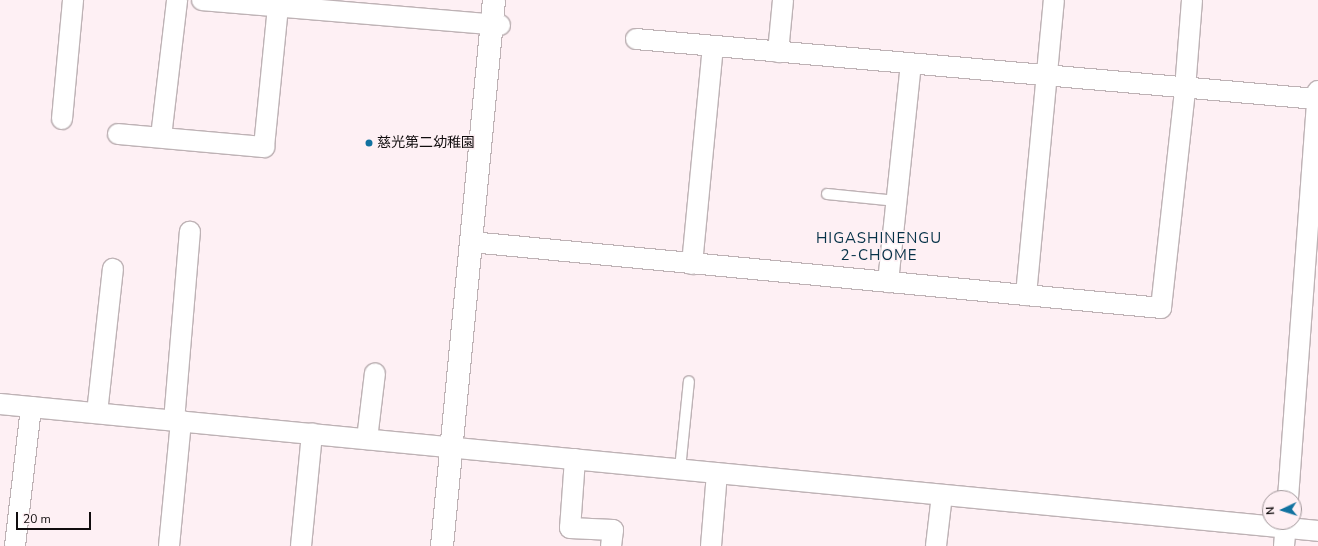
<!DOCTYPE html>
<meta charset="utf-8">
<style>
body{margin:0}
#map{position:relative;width:1318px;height:546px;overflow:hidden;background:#fef0f4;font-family:"Nunito Sans","Noto Sans JP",sans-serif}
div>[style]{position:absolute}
.roads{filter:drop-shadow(1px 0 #beb2b5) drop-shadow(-1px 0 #beb2b5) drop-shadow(0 1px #beb2b5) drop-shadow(0 -1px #beb2b5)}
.lane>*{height:10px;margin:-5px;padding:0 5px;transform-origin:5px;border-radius:5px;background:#fff}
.street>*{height:20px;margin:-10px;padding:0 10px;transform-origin:10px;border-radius:10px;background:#fff}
.secondary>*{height:22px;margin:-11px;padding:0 11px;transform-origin:11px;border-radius:11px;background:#fff}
.dots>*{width:11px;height:11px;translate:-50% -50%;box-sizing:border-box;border:2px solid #fef0f4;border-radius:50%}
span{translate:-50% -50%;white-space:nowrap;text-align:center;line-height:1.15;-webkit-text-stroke:3px #fef0f4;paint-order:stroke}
.poi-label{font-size:14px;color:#110d0e}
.left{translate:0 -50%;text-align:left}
.neighbourhood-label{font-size:15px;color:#063248;letter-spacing:1px}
.north{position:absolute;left:1262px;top:490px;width:40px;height:40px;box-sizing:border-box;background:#fef0f4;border:1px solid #9f9598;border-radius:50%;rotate:266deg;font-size:11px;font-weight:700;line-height:16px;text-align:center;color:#110d0e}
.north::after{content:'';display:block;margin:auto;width:14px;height:18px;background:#1172a0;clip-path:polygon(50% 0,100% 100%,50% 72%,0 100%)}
.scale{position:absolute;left:16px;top:512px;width:75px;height:18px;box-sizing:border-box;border:2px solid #110d0e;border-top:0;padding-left:5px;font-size:12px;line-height:14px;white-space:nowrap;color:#110d0e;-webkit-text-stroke:3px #fef0f4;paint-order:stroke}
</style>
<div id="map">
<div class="roads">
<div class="lane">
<i style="left:827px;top:194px;width:70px;rotate:5.7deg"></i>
<i style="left:680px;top:469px;width:88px;rotate:-84.2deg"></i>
</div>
<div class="street">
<i style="left:202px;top:0;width:299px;rotate:4.8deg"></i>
<i style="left:636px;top:39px;width:684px;rotate:5.04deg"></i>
<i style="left:778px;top:52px;width:52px;rotate:-84.5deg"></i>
<i style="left:62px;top:119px;width:120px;rotate:-84.7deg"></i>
<i style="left:118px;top:134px;width:147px;rotate:5.1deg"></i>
<i style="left:264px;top:147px;width:141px;rotate:-84.3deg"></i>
<i style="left:161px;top:137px;width:138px;rotate:-83.3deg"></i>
<i style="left:471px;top:242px;width:693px;rotate:5.46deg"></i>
<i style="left:1161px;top:308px;width:220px;rotate:-83.7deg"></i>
<i style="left:1185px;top:89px;width:89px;rotate:-85.5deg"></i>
<i style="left:692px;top:264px;width:218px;rotate:-84.5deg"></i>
<i style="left:888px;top:282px;width:219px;rotate:-84deg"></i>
<i style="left:1026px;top:295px;width:296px;rotate:-84.6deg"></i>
<i style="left:0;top:404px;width:1324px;rotate:5.5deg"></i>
<i style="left:97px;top:413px;width:145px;rotate:-83.7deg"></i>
<i style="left:174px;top:421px;width:190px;rotate:-85.2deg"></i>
<i style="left:367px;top:439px;width:66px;rotate:-83.1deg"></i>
<i style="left:575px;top:459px;width:69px;rotate:94.1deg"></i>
<i style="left:570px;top:528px;width:43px;rotate:2.7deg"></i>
<i style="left:613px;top:530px;width:16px;rotate:97deg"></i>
<i style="left:1288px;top:498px;width:408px;rotate:-85.8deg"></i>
<i style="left:15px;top:546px;width:140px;rotate:-83.4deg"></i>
<i style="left:169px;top:546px;width:126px;rotate:-84.5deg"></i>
<i style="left:301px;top:546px;width:113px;rotate:-84.4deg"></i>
<i style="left:711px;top:546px;width:73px;rotate:-85.3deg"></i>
<i style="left:936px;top:546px;width:51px;rotate:-83.3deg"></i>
<i style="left:1284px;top:546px;width:24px;rotate:-85deg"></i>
</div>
<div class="secondary">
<i style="left:442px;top:546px;width:548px;rotate:-84.56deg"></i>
</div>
</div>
<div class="dots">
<i style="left:369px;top:143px;background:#1172a0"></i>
</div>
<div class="poi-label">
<span class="left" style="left:377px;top:143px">慈光第二幼稚園</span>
</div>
<div class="neighbourhood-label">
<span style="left:879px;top:247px">HIGASHINENGU<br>2-CHOME</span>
</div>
<div class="north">N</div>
<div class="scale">20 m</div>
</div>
